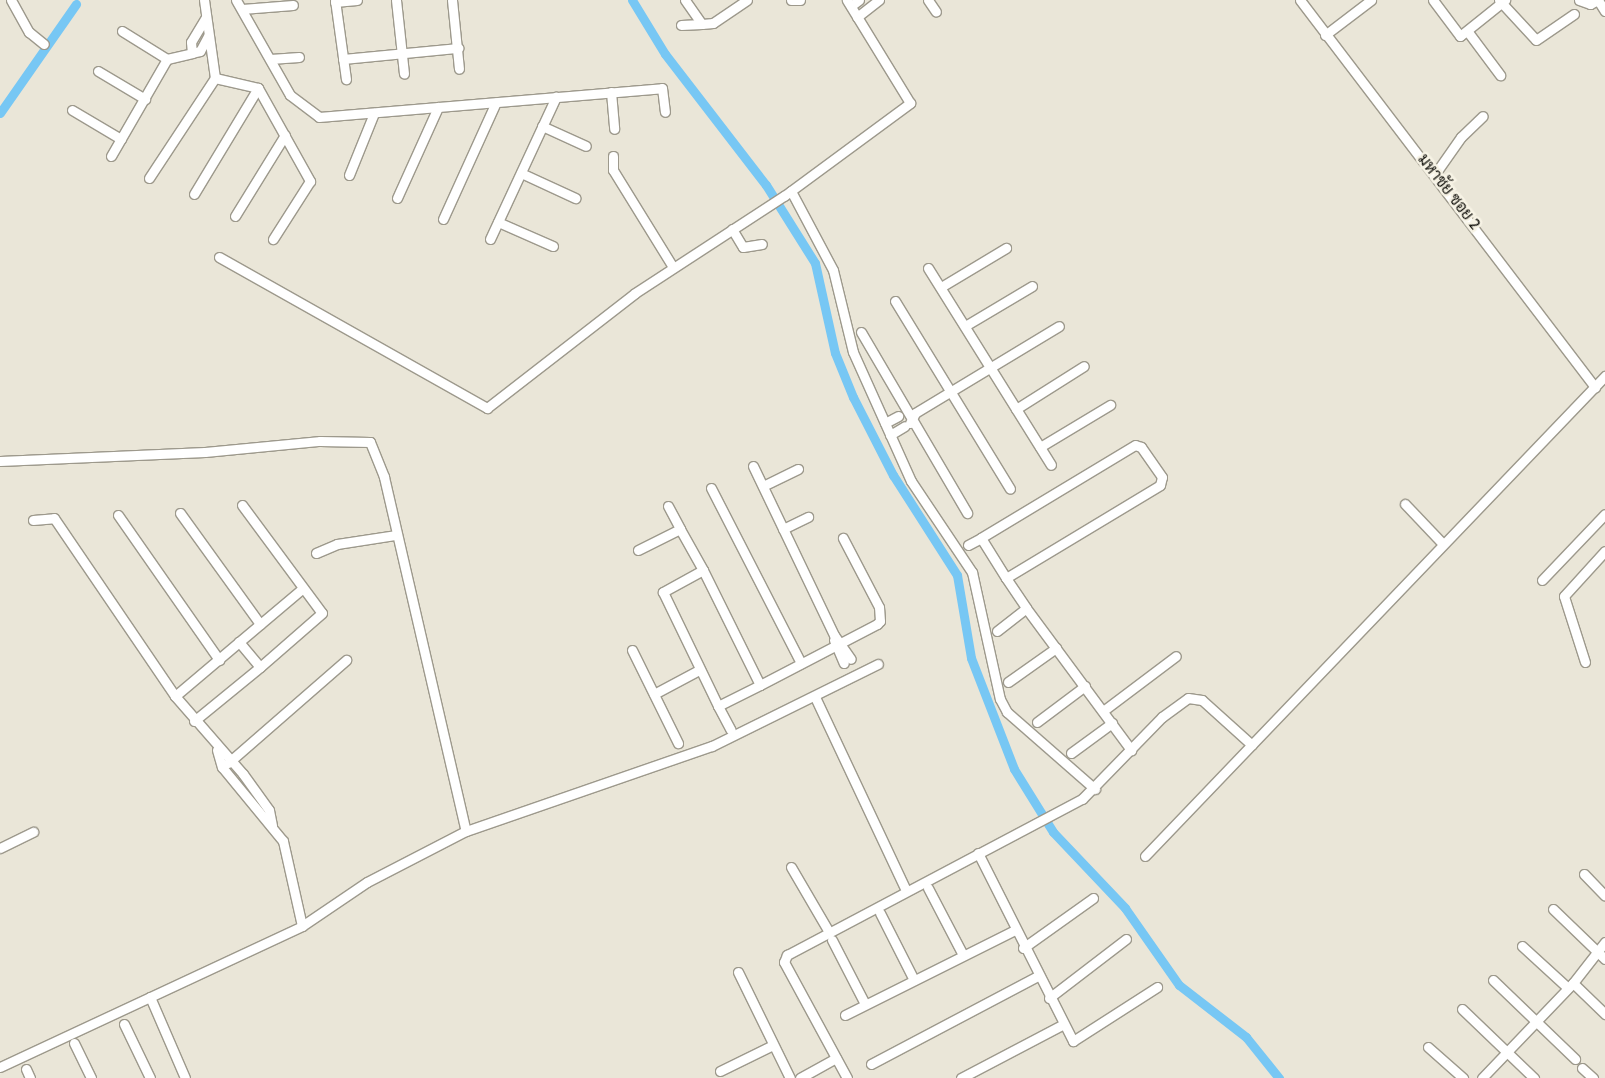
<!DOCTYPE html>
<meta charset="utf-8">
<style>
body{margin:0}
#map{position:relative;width:1605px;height:1078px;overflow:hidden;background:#eae6d8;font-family:Cabin,Sarabun,sans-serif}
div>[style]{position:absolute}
.canal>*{height:9px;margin:-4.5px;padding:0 4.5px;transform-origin:4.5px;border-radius:4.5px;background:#77c7f4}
.roads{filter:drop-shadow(1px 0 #9d998c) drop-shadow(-1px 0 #9d998c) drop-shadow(0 1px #9d998c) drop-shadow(0 -1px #9d998c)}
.street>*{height:9px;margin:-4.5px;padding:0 4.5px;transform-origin:4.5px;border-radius:4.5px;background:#fff}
span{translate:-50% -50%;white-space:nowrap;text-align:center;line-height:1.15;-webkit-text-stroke:5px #f7f3e5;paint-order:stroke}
.street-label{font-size:16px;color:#11100b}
</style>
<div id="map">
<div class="canal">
<i style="left:632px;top:0;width:63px;rotate:58.6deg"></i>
<i style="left:665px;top:54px;width:165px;rotate:52.4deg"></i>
<i style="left:766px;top:185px;width:92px;rotate:57.9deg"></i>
<i style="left:815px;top:263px;width:92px;rotate:77.5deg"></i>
<i style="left:835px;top:353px;width:48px;rotate:67.8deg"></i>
<i style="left:853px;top:397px;width:88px;rotate:62.9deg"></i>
<i style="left:893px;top:475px;width:119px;rotate:57.4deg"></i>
<i style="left:957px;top:575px;width:84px;rotate:80.4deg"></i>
<i style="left:971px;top:658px;width:119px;rotate:68.8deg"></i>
<i style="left:1014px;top:769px;width:74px;rotate:58.2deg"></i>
<i style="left:1053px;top:832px;width:105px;rotate:46.5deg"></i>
<i style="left:1125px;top:908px;width:94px;rotate:55deg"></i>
<i style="left:1179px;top:985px;width:85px;rotate:37.8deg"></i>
<i style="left:1246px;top:1037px;width:53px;rotate:51.2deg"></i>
<i style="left:0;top:113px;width:133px;rotate:-55.1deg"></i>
</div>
<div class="roads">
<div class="street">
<i style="left:11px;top:0;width:37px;rotate:61deg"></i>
<i style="left:29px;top:32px;width:19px;rotate:39deg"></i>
<i style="left:236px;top:0;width:109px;rotate:60.4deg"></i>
<i style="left:290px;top:95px;width:36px;rotate:37deg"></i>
<i style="left:319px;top:117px;width:344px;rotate:-4.8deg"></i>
<i style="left:662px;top:88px;width:24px;rotate:83deg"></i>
<i style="left:335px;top:0;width:80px;rotate:82.1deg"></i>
<i style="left:396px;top:0;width:74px;rotate:83.8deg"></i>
<i style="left:452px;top:0;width:69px;rotate:84.2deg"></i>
<i style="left:685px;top:0;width:29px;rotate:55deg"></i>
<i style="left:702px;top:24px;width:11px;rotate:-5deg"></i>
<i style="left:713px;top:23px;width:41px;rotate:-34.1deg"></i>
<i style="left:791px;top:0;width:9px"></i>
<i style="left:928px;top:0;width:14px;rotate:56deg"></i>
<i style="left:1300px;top:0;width:487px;rotate:52.7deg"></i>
<i style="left:1433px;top:0;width:45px;rotate:53.1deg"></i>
<i style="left:1460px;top:36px;width:58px;rotate:-38.7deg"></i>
<i style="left:1499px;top:0;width:54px;rotate:47.2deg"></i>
<i style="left:1536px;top:40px;width:46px;rotate:-34.4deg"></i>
<i style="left:1579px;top:0;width:12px;rotate:20deg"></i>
<i style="left:1590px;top:4px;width:9px;rotate:-27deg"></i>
<i style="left:1598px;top:0;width:13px;rotate:58deg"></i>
<i style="left:335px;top:2px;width:22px;rotate:-5deg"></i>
<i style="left:851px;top:6px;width:10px;rotate:-37deg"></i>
<i style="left:242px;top:9px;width:51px;rotate:-4.5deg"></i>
<i style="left:206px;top:17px;width:29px;rotate:121deg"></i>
<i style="left:191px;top:42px;width:11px;rotate:85deg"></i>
<i style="left:192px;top:53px;width:8px;rotate:-14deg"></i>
<i style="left:200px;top:51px;width:17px;rotate:-62deg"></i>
<i style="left:857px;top:17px;width:28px;rotate:-38deg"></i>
<i style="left:681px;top:25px;width:21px;rotate:-3deg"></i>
<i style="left:122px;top:31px;width:53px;rotate:31.9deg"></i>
<i style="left:1468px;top:32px;width:54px;rotate:53.3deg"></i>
<i style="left:1325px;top:35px;width:58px;rotate:-37.3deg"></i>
<i style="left:270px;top:59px;width:29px;rotate:-4deg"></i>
<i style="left:343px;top:59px;width:116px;rotate:-5.5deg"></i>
<i style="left:98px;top:71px;width:55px;rotate:30.8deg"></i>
<i style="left:215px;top:78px;width:44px;rotate:13.1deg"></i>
<i style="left:258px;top:88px;width:107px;rotate:60.8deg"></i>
<i style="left:310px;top:181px;width:69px;rotate:122.5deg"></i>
<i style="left:611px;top:92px;width:37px;rotate:85deg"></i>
<i style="left:72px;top:110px;width:57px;rotate:30.6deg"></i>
<i style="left:542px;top:126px;width:48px;rotate:24.4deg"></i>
<i style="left:111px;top:156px;width:112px;rotate:-60deg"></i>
<i style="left:167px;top:59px;width:26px;rotate:-13deg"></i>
<i style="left:613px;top:156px;width:14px;rotate:90deg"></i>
<i style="left:613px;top:170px;width:114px;rotate:58.3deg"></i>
<i style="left:521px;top:173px;width:60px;rotate:24.8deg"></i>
<i style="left:1435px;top:174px;width:45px;rotate:-54.9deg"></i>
<i style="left:1461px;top:137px;width:30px;rotate:-44deg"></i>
<i style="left:349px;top:175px;width:67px;rotate:-68deg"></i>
<i style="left:149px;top:178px;width:120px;rotate:-56.6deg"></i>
<i style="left:215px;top:78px;width:79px;rotate:-98deg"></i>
<i style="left:791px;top:191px;width:89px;rotate:62deg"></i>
<i style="left:833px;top:270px;width:84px;rotate:76.3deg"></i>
<i style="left:853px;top:352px;width:141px;rotate:65.8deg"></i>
<i style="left:911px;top:481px;width:110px;rotate:56.2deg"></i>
<i style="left:972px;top:572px;width:130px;rotate:77.6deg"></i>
<i style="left:1000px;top:699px;width:15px;rotate:62deg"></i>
<i style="left:1007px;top:712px;width:117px;rotate:41.2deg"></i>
<i style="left:194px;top:194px;width:124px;rotate:-58.9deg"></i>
<i style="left:397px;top:198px;width:100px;rotate:-65.7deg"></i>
<i style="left:235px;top:216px;width:95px;rotate:-58.3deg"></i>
<i style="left:443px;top:219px;width:128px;rotate:-65.6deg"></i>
<i style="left:498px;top:222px;width:60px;rotate:23.6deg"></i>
<i style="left:732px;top:229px;width:21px;rotate:59deg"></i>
<i style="left:743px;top:247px;width:19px;rotate:-9deg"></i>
<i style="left:490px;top:239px;width:157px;rotate:-65.1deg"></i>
<i style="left:219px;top:257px;width:308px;rotate:29.4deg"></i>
<i style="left:487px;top:408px;width:187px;rotate:-37.8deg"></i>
<i style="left:635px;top:293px;width:178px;rotate:-33.1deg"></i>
<i style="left:784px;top:196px;width:157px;rotate:-36.4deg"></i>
<i style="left:910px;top:103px;width:121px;rotate:-121.5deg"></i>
<i style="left:928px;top:268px;width:232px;rotate:58deg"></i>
<i style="left:941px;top:287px;width:76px;rotate:-31deg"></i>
<i style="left:895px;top:301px;width:220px;rotate:58.5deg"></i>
<i style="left:965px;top:326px;width:78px;rotate:-30.8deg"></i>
<i style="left:861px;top:332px;width:210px;rotate:59.6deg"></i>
<i style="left:1016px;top:409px;width:80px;rotate:-32.3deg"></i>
<i style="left:885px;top:423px;width:15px;rotate:-28deg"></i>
<i style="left:910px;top:423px;width:11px;rotate:-63deg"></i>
<i style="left:915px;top:413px;width:168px;rotate:-31.1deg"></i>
<i style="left:890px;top:435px;width:17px;rotate:-31deg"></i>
<i style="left:1040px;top:447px;width:82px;rotate:-31deg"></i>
<i style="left:0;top:461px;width:205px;rotate:-2.5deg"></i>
<i style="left:205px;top:452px;width:116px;rotate:-5.5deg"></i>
<i style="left:320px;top:441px;width:50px;rotate:1.1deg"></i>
<i style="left:370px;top:442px;width:38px;rotate:68deg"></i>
<i style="left:384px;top:477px;width:363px;rotate:77deg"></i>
<i style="left:753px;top:466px;width:187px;rotate:64.4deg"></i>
<i style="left:834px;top:635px;width:29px;rotate:55deg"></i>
<i style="left:763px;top:486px;width:39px;rotate:-26deg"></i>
<i style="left:711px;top:488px;width:197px;rotate:62.8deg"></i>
<i style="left:1405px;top:504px;width:54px;rotate:46.5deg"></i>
<i style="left:242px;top:505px;width:134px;rotate:53.5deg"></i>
<i style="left:322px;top:613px;width:82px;rotate:138.9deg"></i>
<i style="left:260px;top:667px;width:33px;rotate:-130deg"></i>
<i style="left:239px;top:642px;width:84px;rotate:139.8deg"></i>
<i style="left:175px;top:696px;width:103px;rotate:48.9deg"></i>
<i style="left:243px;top:774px;width:44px;rotate:54.2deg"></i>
<i style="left:269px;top:810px;width:16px;rotate:79deg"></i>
<i style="left:668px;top:506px;width:26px;rotate:62deg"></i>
<i style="left:180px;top:513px;width:137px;rotate:54.2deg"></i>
<i style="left:118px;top:515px;width:177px;rotate:55.1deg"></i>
<i style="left:33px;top:520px;width:21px;rotate:-5deg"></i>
<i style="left:54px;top:518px;width:215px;rotate:55.8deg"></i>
<i style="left:783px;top:529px;width:28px;rotate:-26deg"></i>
<i style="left:968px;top:545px;width:15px;rotate:-28deg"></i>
<i style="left:638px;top:550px;width:47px;rotate:-26.6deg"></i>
<i style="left:680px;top:529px;width:47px;rotate:60.7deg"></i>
<i style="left:316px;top:553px;width:23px;rotate:-23deg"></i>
<i style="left:337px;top:544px;width:60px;rotate:-8.7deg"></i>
<i style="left:1006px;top:578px;width:180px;rotate:-31.1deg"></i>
<i style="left:1160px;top:485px;width:8px;rotate:-76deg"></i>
<i style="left:1162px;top:477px;width:37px;rotate:-125deg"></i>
<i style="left:1141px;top:447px;width:6px;rotate:-162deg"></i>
<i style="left:1135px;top:445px;width:180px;rotate:148.9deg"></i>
<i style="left:981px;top:538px;width:47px;rotate:58deg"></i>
<i style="left:1006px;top:578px;width:36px;rotate:56deg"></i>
<i style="left:1026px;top:608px;width:177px;rotate:53.5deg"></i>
<i style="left:1542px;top:580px;width:91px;rotate:-46.3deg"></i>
<i style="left:997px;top:631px;width:37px;rotate:-38deg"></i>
<i style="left:834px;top:640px;width:25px;rotate:67deg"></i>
<i style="left:239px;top:642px;width:82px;rotate:-40.1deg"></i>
<i style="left:632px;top:650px;width:104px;rotate:63.7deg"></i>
<i style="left:1585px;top:662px;width:69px;rotate:-107.7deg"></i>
<i style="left:1564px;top:596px;width:61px;rotate:-47.7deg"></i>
<i style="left:1008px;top:682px;width:59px;rotate:-35.3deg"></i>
<i style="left:760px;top:685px;width:128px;rotate:-116.4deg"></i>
<i style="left:703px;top:570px;width:46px;rotate:151.2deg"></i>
<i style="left:663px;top:592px;width:127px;rotate:64.2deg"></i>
<i style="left:718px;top:706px;width:47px;rotate:-26.6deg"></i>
<i style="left:760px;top:685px;width:132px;rotate:-27.5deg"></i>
<i style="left:877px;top:624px;width:4px;rotate:-45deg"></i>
<i style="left:880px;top:621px;width:14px;rotate:-94deg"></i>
<i style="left:879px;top:607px;width:78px;rotate:-117.6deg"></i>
<i style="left:654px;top:694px;width:51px;rotate:-28.1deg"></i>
<i style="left:815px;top:697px;width:213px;rotate:64.8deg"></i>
<i style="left:718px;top:706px;width:27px;rotate:62deg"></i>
<i style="left:1103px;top:711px;width:91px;rotate:-37deg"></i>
<i style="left:194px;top:721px;width:85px;rotate:-39.3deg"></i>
<i style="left:1037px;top:722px;width:60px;rotate:-36.9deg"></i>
<i style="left:217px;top:750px;width:18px;rotate:74deg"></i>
<i style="left:222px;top:767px;width:96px;rotate:50.5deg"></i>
<i style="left:283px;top:841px;width:87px;rotate:77.4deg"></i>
<i style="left:1071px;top:753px;width:51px;rotate:-36.2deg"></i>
<i style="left:228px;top:763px;width:157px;rotate:-41.1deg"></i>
<i style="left:0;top:848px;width:37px;rotate:-26deg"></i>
<i style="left:978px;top:853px;width:211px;rotate:63.2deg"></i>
<i style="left:1073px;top:1041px;width:100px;rotate:-32.7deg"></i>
<i style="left:1145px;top:856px;width:665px;rotate:-46.22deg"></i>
<i style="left:791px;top:867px;width:75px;rotate:59.7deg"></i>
<i style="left:1584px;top:874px;width:30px;rotate:46deg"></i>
<i style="left:928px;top:888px;width:76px;rotate:62.4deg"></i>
<i style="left:1553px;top:909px;width:72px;rotate:43.9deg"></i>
<i style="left:880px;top:913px;width:75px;rotate:63.1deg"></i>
<i style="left:832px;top:940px;width:72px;rotate:62.7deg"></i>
<i style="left:1522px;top:946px;width:62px;rotate:42.4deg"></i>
<i style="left:1023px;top:948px;width:86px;rotate:-35.5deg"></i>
<i style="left:738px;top:972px;width:118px;rotate:63.9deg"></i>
<i style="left:1493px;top:980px;width:114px;rotate:43.9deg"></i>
<i style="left:1573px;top:983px;width:45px;rotate:44.1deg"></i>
<i style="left:150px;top:997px;width:88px;rotate:66.6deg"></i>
<i style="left:1049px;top:998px;width:97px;rotate:-37.5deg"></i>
<i style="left:1462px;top:1009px;width:100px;rotate:43.8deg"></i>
<i style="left:845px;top:1015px;width:190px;rotate:-26.6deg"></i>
<i style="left:124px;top:1024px;width:60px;rotate:64.3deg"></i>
<i style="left:74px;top:1043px;width:39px;rotate:64deg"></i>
<i style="left:1428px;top:1047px;width:47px;rotate:41.5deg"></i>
<i style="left:871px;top:1064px;width:189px;rotate:-27.8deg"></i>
<i style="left:0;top:1067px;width:333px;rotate:-25deg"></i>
<i style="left:302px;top:926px;width:78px;rotate:-34.1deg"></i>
<i style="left:367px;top:882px;width:111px;rotate:-27.3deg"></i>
<i style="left:466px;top:831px;width:260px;rotate:-19.1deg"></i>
<i style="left:712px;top:746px;width:185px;rotate:-26.3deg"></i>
<i style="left:1582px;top:1068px;width:15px;rotate:42deg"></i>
<i style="left:26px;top:1069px;width:10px;rotate:66deg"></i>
<i style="left:720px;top:1071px;width:59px;rotate:-26.1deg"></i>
<i style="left:800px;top:1078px;width:41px;rotate:-29.1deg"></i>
<i style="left:847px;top:1078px;width:132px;rotate:-118.5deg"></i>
<i style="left:784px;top:962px;width:8px;rotate:-67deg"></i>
<i style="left:787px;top:955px;width:334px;rotate:-27.9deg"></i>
<i style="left:1082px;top:799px;width:115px;rotate:-45.7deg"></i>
<i style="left:1162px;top:717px;width:32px;rotate:-36deg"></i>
<i style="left:1188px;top:698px;width:14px;rotate:8deg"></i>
<i style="left:1202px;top:700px;width:67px;rotate:42deg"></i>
<i style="left:961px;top:1078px;width:114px;rotate:-27.7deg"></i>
<i style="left:1482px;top:1078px;width:132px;rotate:-46.2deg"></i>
<i style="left:1573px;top:983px;width:52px;rotate:-52deg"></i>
</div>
</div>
<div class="street-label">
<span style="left:1449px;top:192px;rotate:52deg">มหาชัย ซอย 2</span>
</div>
</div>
